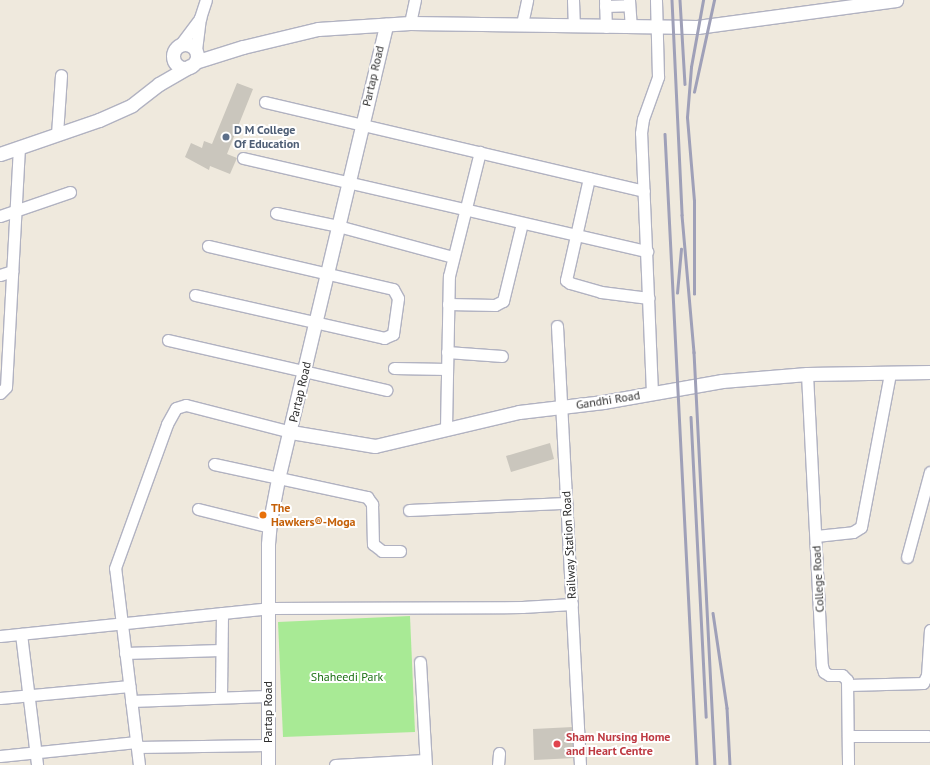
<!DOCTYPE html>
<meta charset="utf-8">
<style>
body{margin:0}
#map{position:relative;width:930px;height:765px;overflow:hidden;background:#efe9dd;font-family:"PT Sans",sans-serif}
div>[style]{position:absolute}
.green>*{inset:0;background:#a8ea95}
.building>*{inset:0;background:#cac6bd}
.roads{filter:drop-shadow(1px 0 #b1b2c1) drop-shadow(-1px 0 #b1b2c1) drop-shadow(0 1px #b1b2c1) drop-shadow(0 -1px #b1b2c1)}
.minor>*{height:11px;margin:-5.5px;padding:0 5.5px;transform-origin:5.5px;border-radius:5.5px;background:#fff}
.tertiary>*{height:13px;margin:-6.5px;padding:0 6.5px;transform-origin:6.5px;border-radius:6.5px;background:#fff}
.tertiary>.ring{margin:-6.5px;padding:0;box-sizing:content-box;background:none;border:13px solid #fff;border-radius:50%}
.rail>*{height:2.5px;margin:-1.25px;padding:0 1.25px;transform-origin:1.25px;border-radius:1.25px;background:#9fa0b8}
.dots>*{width:11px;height:11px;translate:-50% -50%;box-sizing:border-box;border:2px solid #fff;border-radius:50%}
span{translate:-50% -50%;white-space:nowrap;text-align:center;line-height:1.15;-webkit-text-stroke:4px #fff;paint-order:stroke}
.street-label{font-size:12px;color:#2c2c2c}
.service-label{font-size:12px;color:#4e5e75;font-weight:700}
.left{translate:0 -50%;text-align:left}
.food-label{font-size:12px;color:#c56008;font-weight:700}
.park-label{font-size:12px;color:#1c7114}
.health-label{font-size:12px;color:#be3a42;font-weight:700}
</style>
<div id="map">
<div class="green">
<i style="clip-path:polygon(410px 616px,415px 732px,283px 737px,278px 622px)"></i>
</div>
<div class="building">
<i style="clip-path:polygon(237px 83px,253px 89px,227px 154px,237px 158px,230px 174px,210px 166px,209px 170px,185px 157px,191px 143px,202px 148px,204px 141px,212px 144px)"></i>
<i style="clip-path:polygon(550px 443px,554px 459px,511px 472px,506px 456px)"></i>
<i style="clip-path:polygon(573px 727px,575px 758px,534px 760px,533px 729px)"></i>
</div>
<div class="roads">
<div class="minor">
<i style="left:573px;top:0;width:26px;rotate:88deg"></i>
<i style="left:605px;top:0;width:27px;rotate:88deg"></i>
<i style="left:629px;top:0;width:27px;rotate:86deg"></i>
<i style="left:605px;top:6px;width:24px;rotate:-2deg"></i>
<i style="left:410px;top:23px;width:24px;rotate:-78deg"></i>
<i style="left:522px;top:24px;width:25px;rotate:-78deg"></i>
<i style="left:180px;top:45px;width:34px;rotate:-53deg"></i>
<i style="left:196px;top:50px;width:32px;rotate:-83deg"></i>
<i style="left:200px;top:18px;width:19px;rotate:-72deg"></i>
<i style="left:265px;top:102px;width:389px;rotate:13.2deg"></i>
<i style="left:57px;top:134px;width:59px;rotate:-86.1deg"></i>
<i style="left:243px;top:158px;width:415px;rotate:13deg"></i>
<i style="left:589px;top:178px;width:105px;rotate:102.7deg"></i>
<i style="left:566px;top:280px;width:5px;rotate:37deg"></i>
<i style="left:570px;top:283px;width:32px;rotate:16deg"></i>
<i style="left:601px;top:292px;width:48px;rotate:7.1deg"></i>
<i style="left:276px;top:213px;width:63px;rotate:11.8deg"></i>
<i style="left:338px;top:226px;width:119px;rotate:15.1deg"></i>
<i style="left:0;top:216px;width:74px;rotate:-18.9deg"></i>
<i style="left:0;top:275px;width:13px;rotate:-18deg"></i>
<i style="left:195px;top:295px;width:194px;rotate:12.8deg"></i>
<i style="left:384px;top:338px;width:10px;rotate:-24deg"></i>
<i style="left:393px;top:334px;width:36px;rotate:-82deg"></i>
<i style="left:398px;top:298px;width:10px;rotate:-119deg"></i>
<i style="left:393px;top:289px;width:190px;rotate:-166.9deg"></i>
<i style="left:448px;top:304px;width:47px;rotate:1.2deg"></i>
<i style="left:495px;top:305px;width:9px;rotate:-27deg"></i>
<i style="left:503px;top:301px;width:80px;rotate:-76.3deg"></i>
<i style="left:557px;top:326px;width:440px;rotate:87deg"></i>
<i style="left:168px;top:340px;width:224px;rotate:12.9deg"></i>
<i style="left:447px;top:352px;width:55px;rotate:4.2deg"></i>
<i style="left:394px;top:368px;width:53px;rotate:1.1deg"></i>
<i style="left:807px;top:374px;width:292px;rotate:87.1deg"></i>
<i style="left:822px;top:666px;width:6px;rotate:72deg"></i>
<i style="left:824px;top:672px;width:6px;rotate:31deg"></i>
<i style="left:829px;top:675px;width:13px"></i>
<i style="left:842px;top:675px;width:7px;rotate:45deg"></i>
<i style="left:847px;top:680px;width:85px;rotate:89.3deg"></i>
<i style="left:0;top:393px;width:8px;rotate:-45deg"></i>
<i style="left:6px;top:387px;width:240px;rotate:-86.9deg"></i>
<i style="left:652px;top:393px;width:260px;rotate:-92.4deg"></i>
<i style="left:641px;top:133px;width:14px;rotate:-82deg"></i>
<i style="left:643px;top:119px;width:45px;rotate:-70.3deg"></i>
<i style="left:658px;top:77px;width:77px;rotate:-91.5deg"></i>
<i style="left:446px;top:428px;width:152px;rotate:-88.9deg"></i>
<i style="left:449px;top:276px;width:128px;rotate:-76deg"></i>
<i style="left:214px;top:464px;width:157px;rotate:12.2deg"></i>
<i style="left:367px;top:497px;width:9px;rotate:54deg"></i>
<i style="left:372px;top:504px;width:40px;rotate:88.6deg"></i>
<i style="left:373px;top:544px;width:11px;rotate:38deg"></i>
<i style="left:382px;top:551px;width:18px"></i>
<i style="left:198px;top:509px;width:74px;rotate:14deg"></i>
<i style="left:409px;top:510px;width:157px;rotate:-2.6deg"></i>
<i style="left:816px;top:536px;width:37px;rotate:-6deg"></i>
<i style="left:853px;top:532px;width:9px;rotate:-32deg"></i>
<i style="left:861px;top:527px;width:156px;rotate:-79.3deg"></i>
<i style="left:907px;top:557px;width:88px;rotate:-74.9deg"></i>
<i style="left:21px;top:634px;width:132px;rotate:83deg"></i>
<i style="left:0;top:636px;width:270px;rotate:-5.9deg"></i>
<i style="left:269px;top:608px;width:253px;rotate:-0.2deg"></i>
<i style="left:522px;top:607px;width:50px;rotate:-3.4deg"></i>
<i style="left:125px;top:653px;width:96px;rotate:-1.8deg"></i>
<i style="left:420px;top:662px;width:103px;rotate:86.7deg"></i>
<i style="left:848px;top:685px;width:75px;rotate:-1.5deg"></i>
<i style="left:923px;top:683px;width:9px;rotate:-63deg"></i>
<i style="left:927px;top:675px;width:45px;rotate:-86.2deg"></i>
<i style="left:221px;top:696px;width:83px;rotate:-89.3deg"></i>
<i style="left:0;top:698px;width:130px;rotate:-5.3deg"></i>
<i style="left:131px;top:701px;width:136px;rotate:-2.1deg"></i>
<i style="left:848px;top:736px;width:80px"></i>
<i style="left:137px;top:747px;width:131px;rotate:-0.9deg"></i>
<i style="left:0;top:756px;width:137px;rotate:-5.9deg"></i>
<i style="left:139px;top:765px;width:198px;rotate:-96.9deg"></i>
<i style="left:115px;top:568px;width:153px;rotate:-70.1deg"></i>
<i style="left:167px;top:424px;width:18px;rotate:-61deg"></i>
<i style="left:176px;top:408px;width:10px;rotate:-17deg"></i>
<i style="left:186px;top:405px;width:108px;rotate:14.4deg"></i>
<i style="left:335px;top:765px;width:90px;rotate:-3.2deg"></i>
<i style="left:498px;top:765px;width:12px;rotate:-85deg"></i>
</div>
<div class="tertiary">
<i class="ring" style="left:173px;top:44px;width:11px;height:11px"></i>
<i style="left:195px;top:62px;width:50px;rotate:-17.4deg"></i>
<i style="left:243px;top:47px;width:77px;rotate:-13.5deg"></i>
<i style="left:318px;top:29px;width:92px;rotate:-3.7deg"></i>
<i style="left:410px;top:23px;width:287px;rotate:0.8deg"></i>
<i style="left:697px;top:27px;width:201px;rotate:-7.7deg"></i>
<i style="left:0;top:154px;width:105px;rotate:-19deg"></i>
<i style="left:99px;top:120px;width:36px;rotate:-24deg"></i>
<i style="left:132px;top:105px;width:34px;rotate:-38deg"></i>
<i style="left:159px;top:84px;width:36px;rotate:-30deg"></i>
<i style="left:291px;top:432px;width:85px;rotate:9.5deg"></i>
<i style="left:375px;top:446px;width:148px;rotate:-13.3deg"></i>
<i style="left:519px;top:412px;width:85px;rotate:-6.8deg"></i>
<i style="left:603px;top:402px;width:121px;rotate:-10deg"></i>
<i style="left:722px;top:381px;width:85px;rotate:-4.7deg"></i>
<i style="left:807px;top:374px;width:123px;rotate:-0.9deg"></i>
<i style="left:268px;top:765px;width:221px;rotate:-90deg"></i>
<i style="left:268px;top:544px;width:23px;rotate:-85deg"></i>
<i style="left:270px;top:521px;width:43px;rotate:-79.2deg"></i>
<i style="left:278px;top:479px;width:467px;rotate:-76.6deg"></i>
</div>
</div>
<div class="rail">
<i style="left:672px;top:0;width:215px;rotate:87.3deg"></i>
<i style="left:682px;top:215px;width:138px;rotate:85deg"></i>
<i style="left:694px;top:352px;width:414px;rotate:87.1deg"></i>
<i style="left:680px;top:0;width:84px;rotate:86.6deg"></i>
<i style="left:694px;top:92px;width:94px;rotate:-77.7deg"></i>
<i style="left:665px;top:134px;width:632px;rotate:87.1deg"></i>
<i style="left:677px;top:293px;width:44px;rotate:-84.8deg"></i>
<i style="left:694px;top:294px;width:93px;rotate:-90deg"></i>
<i style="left:694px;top:201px;width:84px;rotate:-94.8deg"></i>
<i style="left:687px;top:117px;width:50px;rotate:-85.4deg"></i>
<i style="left:691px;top:67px;width:68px;rotate:-79.8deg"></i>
<i style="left:691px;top:417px;width:300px;rotate:87.1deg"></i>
<i style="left:713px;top:613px;width:96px;rotate:81.6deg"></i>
<i style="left:727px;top:708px;width:57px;rotate:87deg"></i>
</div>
<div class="dots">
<i style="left:226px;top:137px;background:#5c6f8a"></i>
<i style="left:263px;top:515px;background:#e8710a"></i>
<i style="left:557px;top:744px;background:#e0444e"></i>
</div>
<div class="street-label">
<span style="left:373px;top:76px;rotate:-77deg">Partap Road</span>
<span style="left:300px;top:392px;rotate:-77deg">Partap Road</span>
<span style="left:608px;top:400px;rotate:-9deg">Gandhi Road</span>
<span style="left:569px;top:545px;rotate:-93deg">Railway Station Road</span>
<span style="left:818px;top:579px;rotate:-93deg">College Road</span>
<span style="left:268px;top:712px;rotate:-90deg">Partap Road</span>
</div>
<div class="service-label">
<span class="left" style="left:234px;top:137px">D M College<br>Of Education</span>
</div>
<div class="food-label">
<span class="left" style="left:271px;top:515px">The<br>Hawkers®-Moga</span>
</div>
<div class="park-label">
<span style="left:347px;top:677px">Shaheedi Park</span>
</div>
<div class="health-label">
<span class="left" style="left:566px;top:744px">Sham Nursing Home<br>and Heart Centre</span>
</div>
</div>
